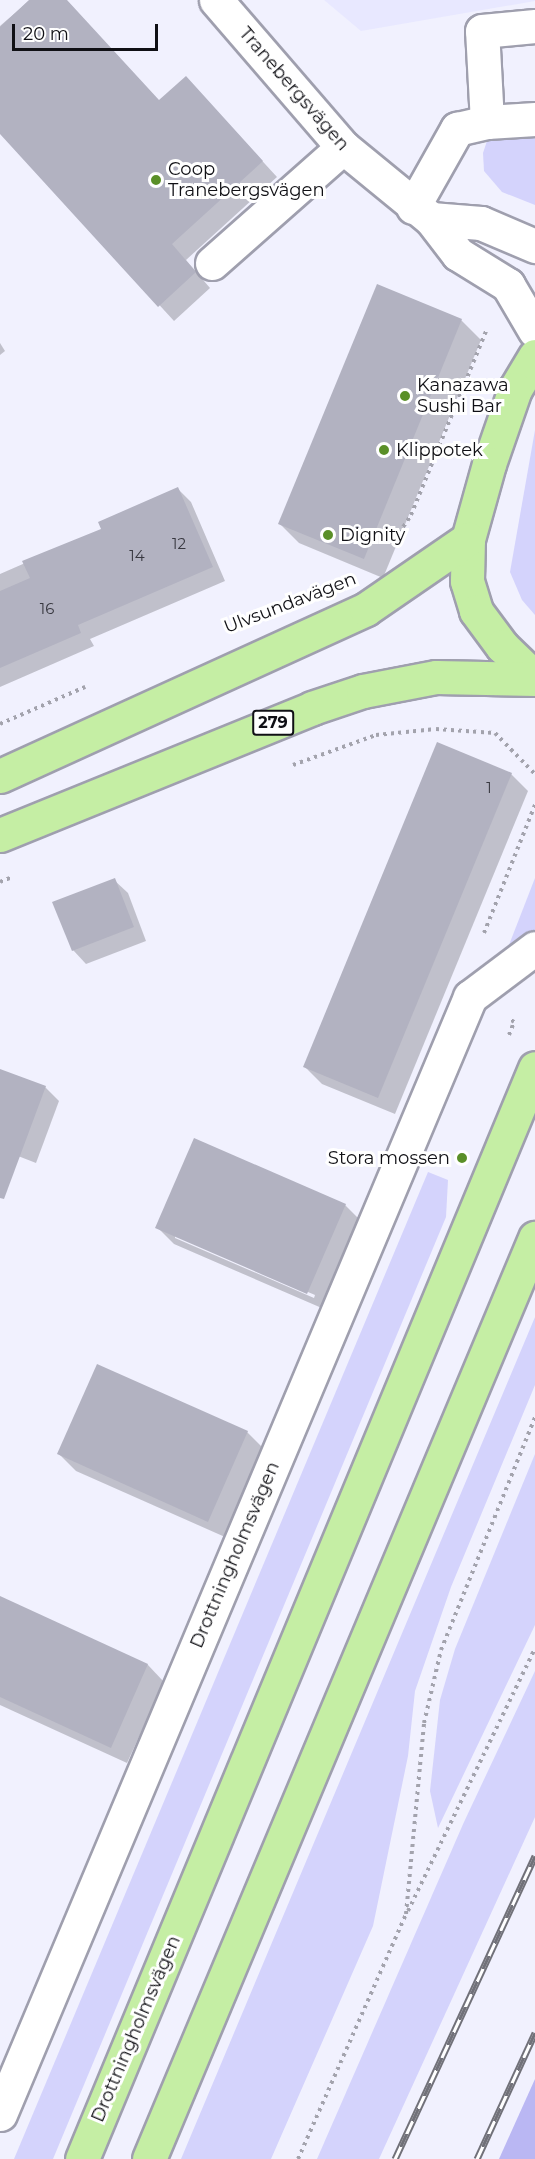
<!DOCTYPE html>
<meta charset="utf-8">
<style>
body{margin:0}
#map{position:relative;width:535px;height:2159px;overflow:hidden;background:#f1f1fe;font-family:Montserrat,sans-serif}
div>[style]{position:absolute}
.built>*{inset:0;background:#e8e8ff}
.green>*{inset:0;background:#d4d3fc}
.forest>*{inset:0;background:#bab7f3}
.shadow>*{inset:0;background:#0003}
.building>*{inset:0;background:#b2b2c1}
.path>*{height:4px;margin-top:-2px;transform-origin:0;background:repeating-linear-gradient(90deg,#a3a3ad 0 3px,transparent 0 7.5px)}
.roads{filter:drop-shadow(2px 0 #9f9fae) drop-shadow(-2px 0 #9f9fae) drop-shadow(0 2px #9f9fae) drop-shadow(0 -2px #9f9fae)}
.minor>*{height:33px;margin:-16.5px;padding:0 16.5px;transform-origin:16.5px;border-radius:16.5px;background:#fff}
.major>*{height:33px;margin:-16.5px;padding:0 16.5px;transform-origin:16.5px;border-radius:16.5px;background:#c5eea4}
.rail>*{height:7px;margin-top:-3.5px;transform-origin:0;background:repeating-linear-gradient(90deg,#fff 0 14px,#717179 0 28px);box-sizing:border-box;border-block:2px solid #717179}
.dots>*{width:16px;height:16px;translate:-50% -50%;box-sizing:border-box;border:3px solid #fff;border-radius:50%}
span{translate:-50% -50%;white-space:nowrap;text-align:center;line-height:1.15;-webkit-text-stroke:6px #fff;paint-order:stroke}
.number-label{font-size:15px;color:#383840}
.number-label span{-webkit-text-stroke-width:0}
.shield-label span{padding:2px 4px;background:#fff;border:2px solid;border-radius:4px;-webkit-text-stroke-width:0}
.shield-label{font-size:16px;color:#101015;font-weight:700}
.street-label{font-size:18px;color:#101015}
.poi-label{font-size:18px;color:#101015}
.left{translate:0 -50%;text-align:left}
.right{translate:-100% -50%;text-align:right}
.scale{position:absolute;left:12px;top:24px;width:146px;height:27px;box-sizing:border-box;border:3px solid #101015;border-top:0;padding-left:8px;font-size:18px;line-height:21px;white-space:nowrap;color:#101015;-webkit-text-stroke:4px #fff;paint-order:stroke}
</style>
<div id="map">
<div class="built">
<i style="clip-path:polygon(324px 0,535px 0,535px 1px,361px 31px)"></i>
</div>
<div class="green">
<i style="clip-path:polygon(535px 131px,535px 205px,502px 192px,484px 171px,483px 153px,487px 141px,497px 132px)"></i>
<i style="clip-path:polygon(535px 430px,535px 615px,522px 600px,510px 572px)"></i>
<i style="clip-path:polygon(535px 878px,535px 945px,500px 968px)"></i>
<i style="clip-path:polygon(428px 1172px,448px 1180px,446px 1217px,53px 2159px,14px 2159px)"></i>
<i style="clip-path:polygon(535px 1317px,535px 1385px,451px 1587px,415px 1691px,408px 1756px,373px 1926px,271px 2159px,181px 2159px)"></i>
<i style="clip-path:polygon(535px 1454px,535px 1625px,438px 1828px,430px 1791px,440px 1700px,455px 1649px)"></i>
<i style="clip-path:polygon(535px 1671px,535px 1817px,379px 2159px,317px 2159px,464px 1822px)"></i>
</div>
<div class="forest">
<i style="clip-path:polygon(535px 2079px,535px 2159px,499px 2159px)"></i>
</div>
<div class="shadow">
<i style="clip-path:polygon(30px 0,66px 0,159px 102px,201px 94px,277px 177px,186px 260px,210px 288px,174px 321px,0 131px,0 26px)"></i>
<i style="clip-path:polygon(461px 320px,481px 340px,383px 578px,299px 543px,280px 524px)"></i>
<i style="clip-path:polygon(0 343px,5px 351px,0 355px)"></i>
<i style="clip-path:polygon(178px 489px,191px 502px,225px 581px,90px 639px,94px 646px,0 687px,0 574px,103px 529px)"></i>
<i style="clip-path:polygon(511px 774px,528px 791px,395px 1114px,322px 1084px,305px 1067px)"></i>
<i style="clip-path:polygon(114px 880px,128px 893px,146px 941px,86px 964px,73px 950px)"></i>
<i style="clip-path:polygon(0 1070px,45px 1087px,59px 1101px,36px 1163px,0 1149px)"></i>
<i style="clip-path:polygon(evenodd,345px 1205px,362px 1222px,324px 1309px,174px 1244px,157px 1227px,345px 1205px,175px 1235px,315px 1295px,314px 1298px,175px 1238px,175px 1235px)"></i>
<i style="clip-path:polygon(247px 1432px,264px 1449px,225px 1537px,76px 1471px,59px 1454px)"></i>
<i style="clip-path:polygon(4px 1599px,148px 1665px,164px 1682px,127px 1763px,0 1705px,0 1609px)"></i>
</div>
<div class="building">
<i style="clip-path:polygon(29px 0,67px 0,159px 100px,186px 76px,263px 161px,172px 244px,196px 272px,158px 307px,0 134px,0 27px)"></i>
<i style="clip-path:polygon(377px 284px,462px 319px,364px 559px,278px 524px)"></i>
<i style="clip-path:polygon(178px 487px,213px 567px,78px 625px,81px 633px,0 668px,0 591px,30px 578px,22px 561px,101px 529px,98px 522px)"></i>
<i style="clip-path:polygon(437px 742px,512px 773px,378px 1098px,303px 1067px)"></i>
<i style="clip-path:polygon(115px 878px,134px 927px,72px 951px,52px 902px)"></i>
<i style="clip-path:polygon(0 1069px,46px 1086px,4px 1199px,0 1198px)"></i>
<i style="clip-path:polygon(194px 1138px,346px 1204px,307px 1294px,155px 1228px)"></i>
<i style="clip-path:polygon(97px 1364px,248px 1431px,208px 1522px,57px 1454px)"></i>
<i style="clip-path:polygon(0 1596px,148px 1664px,111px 1748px,0 1697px)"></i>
</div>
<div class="path">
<i style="left:399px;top:533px;width:22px;rotate:-56deg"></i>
<i style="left:411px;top:515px;width:199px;rotate:-67.8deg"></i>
<i style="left:0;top:724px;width:93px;rotate:-23.5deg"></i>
<i style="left:293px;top:765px;width:88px;rotate:-19.9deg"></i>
<i style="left:376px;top:735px;width:60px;rotate:-5.7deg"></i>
<i style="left:436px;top:729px;width:59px;rotate:3.9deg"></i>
<i style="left:495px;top:733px;width:57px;rotate:45.7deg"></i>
<i style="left:0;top:882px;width:11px;rotate:-22deg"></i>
<i style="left:484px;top:933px;width:138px;rotate:-68.3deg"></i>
<i style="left:509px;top:1035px;width:14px;rotate:-69deg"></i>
<i style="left:514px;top:1022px;width:5px;rotate:-143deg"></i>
<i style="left:408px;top:1911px;width:292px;rotate:-64.2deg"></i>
<i style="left:298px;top:2159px;width:268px;rotate:-66.2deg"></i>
<i style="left:406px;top:1914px;width:192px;rotate:-84.6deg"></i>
<i style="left:424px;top:1723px;width:75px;rotate:-76.9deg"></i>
<i style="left:441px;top:1650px;width:251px;rotate:-68deg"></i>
</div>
<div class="roads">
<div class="minor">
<i style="left:216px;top:0;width:194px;rotate:49.2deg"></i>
<i style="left:343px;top:147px;width:114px;rotate:39.3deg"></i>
<i style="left:431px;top:219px;width:44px;rotate:52.4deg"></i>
<i style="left:458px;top:254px;width:59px;rotate:31.8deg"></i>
<i style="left:508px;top:285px;width:53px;rotate:59.6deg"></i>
<i style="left:487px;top:122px;width:48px;rotate:-3.6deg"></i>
<i style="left:413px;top:207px;width:90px;rotate:-60.6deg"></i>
<i style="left:457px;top:129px;width:31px;rotate:-13deg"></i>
<i style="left:487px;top:122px;width:91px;rotate:-93.1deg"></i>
<i style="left:482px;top:31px;width:53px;rotate:-5.4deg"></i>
<i style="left:431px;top:219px;width:50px;rotate:4.6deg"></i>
<i style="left:481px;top:223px;width:59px;rotate:23.1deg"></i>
<i style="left:212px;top:263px;width:175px;rotate:-41.5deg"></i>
<i style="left:0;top:2114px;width:1212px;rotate:-67.18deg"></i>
<i style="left:470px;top:997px;width:81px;rotate:-37deg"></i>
</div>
<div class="major">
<i style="left:535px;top:356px;width:39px;rotate:121deg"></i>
<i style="left:515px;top:389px;width:79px;rotate:109.1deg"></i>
<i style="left:489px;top:464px;width:78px;rotate:105.6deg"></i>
<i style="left:468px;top:539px;width:42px;rotate:91.4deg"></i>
<i style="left:467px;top:581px;width:31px;rotate:73deg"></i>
<i style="left:476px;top:611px;width:44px;rotate:53.4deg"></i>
<i style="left:502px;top:646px;width:46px;rotate:44.1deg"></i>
<i style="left:0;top:776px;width:402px;rotate:-24.5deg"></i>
<i style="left:366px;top:609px;width:124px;rotate:-34.5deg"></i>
<i style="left:0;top:835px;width:337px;rotate:-22.1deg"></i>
<i style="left:312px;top:708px;width:54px;rotate:-18.4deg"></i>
<i style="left:363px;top:691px;width:74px;rotate:-10.9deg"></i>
<i style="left:436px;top:677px;width:99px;rotate:1.2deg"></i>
<i style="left:82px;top:2159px;width:1181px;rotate:-67.45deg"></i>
<i style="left:149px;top:2159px;width:999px;rotate:-67.26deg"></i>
</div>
</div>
<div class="rail">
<i style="left:395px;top:2159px;width:334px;rotate:-65.2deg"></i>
<i style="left:477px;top:2159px;width:139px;rotate:-65.3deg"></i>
</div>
<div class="dots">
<i style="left:156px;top:180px;background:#5a8f28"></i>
<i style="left:405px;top:396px;background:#5a8f28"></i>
<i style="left:384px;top:450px;background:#5a8f28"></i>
<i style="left:328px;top:535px;background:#5a8f28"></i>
<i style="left:462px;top:1158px;background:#5a8f28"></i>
</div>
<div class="number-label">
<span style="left:179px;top:544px">12</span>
<span style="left:137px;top:556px">14</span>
<span style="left:47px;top:609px">16</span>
<span style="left:489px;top:788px">1</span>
</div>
<div class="shield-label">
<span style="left:273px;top:723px">279</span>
</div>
<div class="street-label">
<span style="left:294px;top:89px;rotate:49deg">Tranebergsvägen</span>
<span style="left:290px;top:603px;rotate:-21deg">Ulvsundavägen</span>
<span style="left:235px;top:1555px;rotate:-67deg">Drottningholmsvägen</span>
<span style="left:136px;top:2029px;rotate:-67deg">Drottningholmsvägen</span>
</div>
<div class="poi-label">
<span class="left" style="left:168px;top:180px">Coop<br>Tranebergsvägen</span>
<span class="left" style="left:417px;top:396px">Kanazawa<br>Sushi Bar</span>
<span class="left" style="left:396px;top:450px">Klippotek</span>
<span class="left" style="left:340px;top:535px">Dignity</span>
<span class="right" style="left:450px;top:1158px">Stora mossen</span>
</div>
<div class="scale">20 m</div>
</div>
